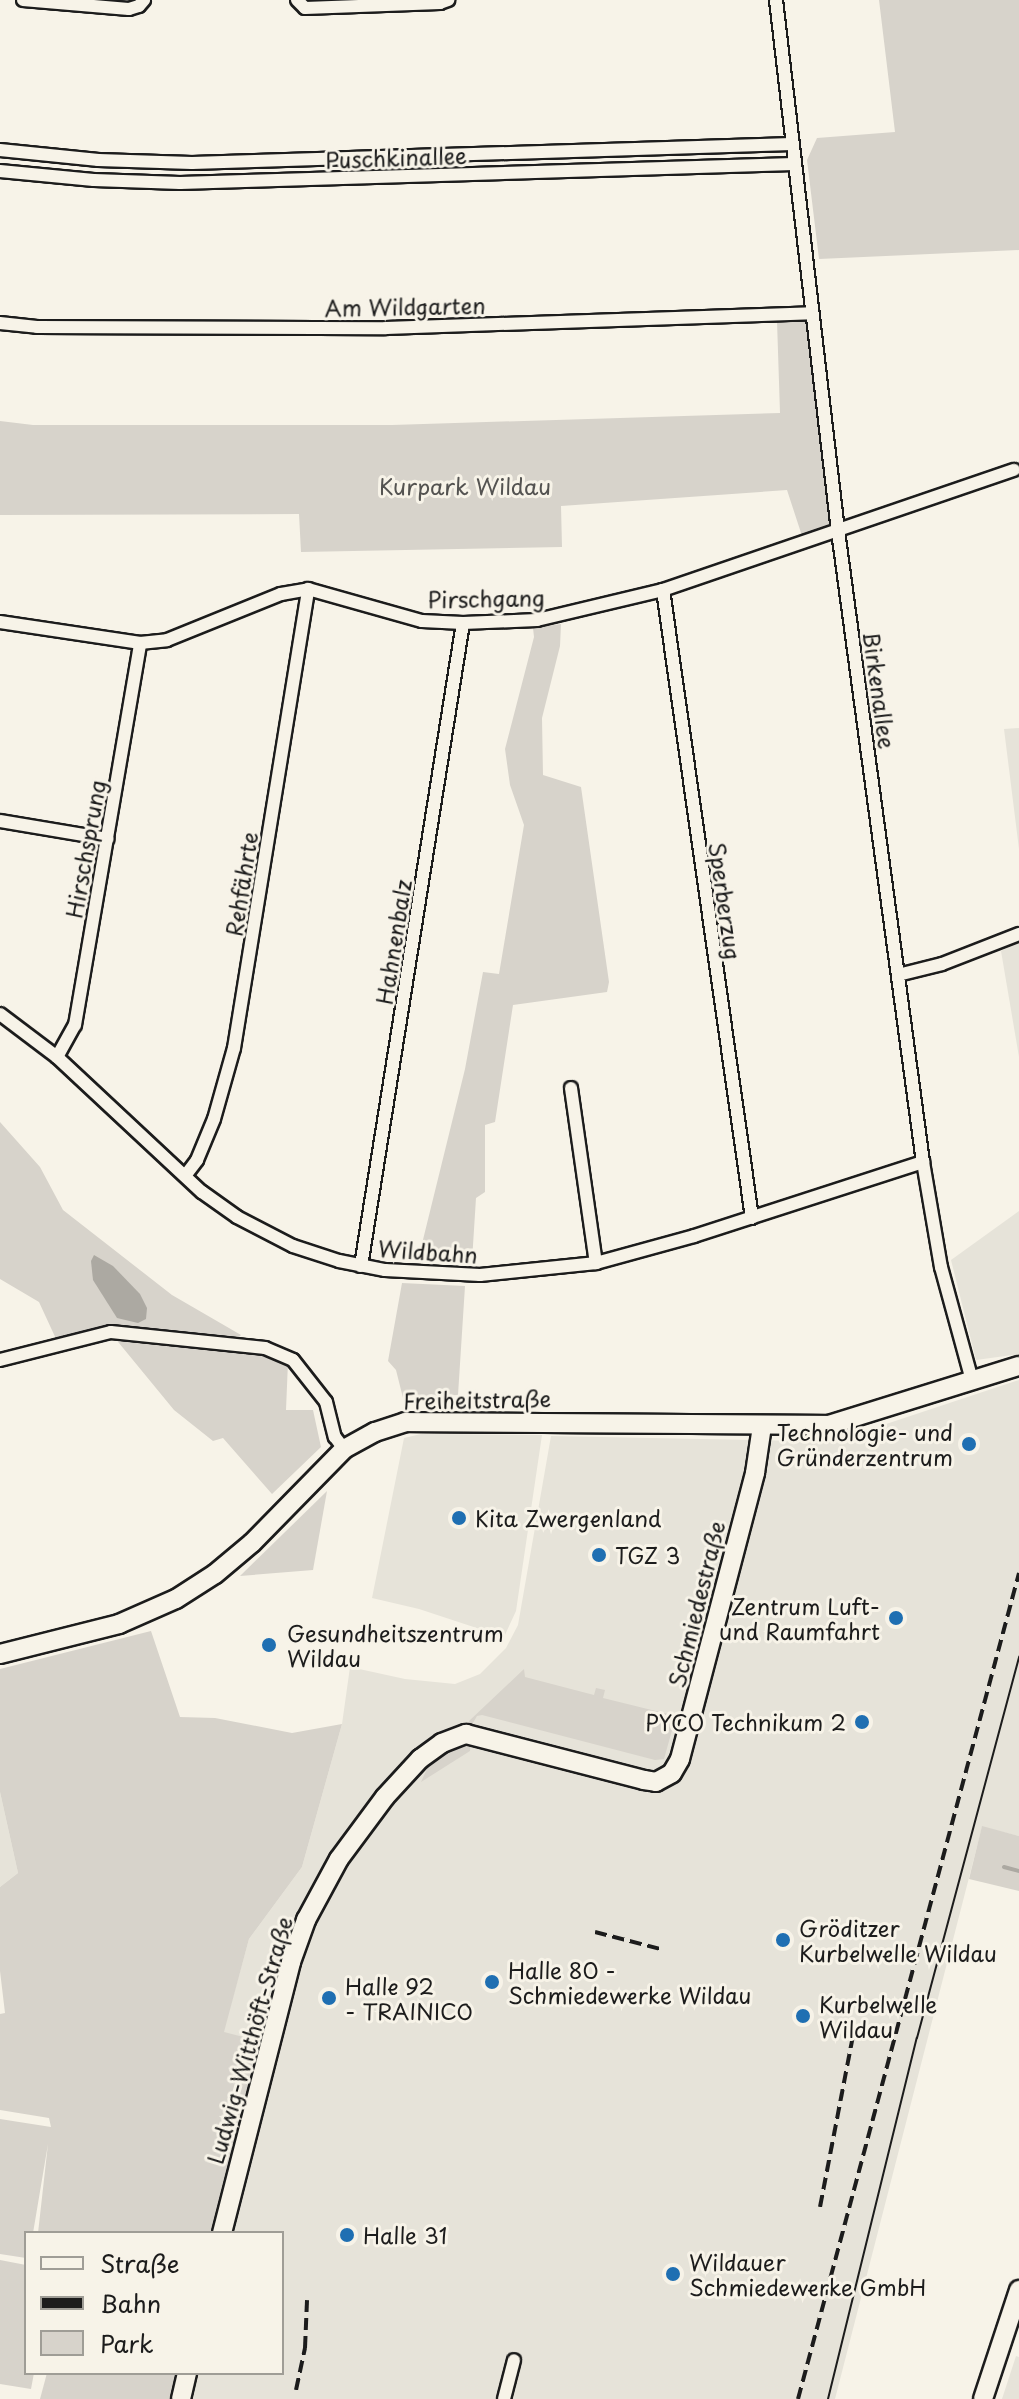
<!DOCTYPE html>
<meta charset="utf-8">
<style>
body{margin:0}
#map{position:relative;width:1019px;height:2399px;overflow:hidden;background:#f7f3e8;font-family:"Playpen Sans",sans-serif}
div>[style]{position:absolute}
.built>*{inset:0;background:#e6e3d9}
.green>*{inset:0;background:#d7d3cb}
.water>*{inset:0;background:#aca9a2}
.stream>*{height:4px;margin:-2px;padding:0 2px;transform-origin:2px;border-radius:2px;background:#aca9a2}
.roads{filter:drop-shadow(2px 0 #1c1c1c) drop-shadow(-2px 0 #1c1c1c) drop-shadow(0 2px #1c1c1c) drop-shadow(0 -2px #1c1c1c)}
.street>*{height:12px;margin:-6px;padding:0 6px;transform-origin:6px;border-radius:6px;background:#f7f3e8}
.secondary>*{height:18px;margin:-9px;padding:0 9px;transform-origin:9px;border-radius:9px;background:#f7f3e8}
.tram>*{height:2px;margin:-1px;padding:0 1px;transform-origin:1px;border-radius:1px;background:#1c1c1c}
.rail>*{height:4px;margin-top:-2px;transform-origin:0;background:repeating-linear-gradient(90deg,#1c1c1c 0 12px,transparent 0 18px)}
.dots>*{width:22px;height:22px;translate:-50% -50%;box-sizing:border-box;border:4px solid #f7f3e8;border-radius:50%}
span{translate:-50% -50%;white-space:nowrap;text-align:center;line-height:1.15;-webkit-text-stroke:6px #f7f3e8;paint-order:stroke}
.street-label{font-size:22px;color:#1c1c1c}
.park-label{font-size:22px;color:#545351}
.poi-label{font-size:22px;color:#1c1c1c}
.right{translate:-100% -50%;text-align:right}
.left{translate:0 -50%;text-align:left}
.legend{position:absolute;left:24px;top:2231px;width:260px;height:144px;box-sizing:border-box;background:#f7f3e8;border:2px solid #9f9d96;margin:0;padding:10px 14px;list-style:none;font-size:24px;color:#1c1c1c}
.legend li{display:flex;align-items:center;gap:16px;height:40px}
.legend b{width:40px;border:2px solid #9f9d96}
</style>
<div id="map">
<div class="built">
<i style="clip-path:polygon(1019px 728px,1019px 849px,1004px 729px)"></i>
<i style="clip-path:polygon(1019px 942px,1019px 1057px,1001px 951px)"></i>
<i style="clip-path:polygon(1019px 1211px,1019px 1354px,976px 1360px,951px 1260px)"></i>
<i style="clip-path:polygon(1019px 1380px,1019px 1836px,982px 1827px,835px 2399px,174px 2399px,181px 2373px,282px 2373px,282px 2233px,216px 2233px,262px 2042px,223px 2033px,249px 1939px,302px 1867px,342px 1724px,350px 1667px,405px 1679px,455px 1684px,480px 1674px,506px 1648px,518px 1625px,551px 1436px,798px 1441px,874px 1428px)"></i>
<i style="clip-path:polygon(421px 1434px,542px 1435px,516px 1611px,504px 1637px,419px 1609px,372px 1598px,404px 1438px)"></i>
<i style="clip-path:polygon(0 1792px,18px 1873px,0 1887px)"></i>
<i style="clip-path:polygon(1016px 2356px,1019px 2357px,1019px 2399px,1002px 2399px)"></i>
</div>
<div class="green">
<i style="clip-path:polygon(879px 0,1019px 0,1019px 250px,819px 259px,807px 160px,817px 138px,895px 132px)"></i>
<i style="clip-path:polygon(809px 319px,835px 528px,803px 539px,787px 490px,561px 506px,562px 547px,301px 552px,299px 514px,0 515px,0 421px,33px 425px,392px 425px,780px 413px,777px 321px)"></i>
<i style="clip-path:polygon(561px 624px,560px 646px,542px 718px,543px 775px,581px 787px,609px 982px,607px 992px,513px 1005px,495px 1122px,485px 1125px,485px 1192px,476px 1198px,472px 1261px,418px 1260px,465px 1069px,483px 972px,499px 974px,524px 825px,510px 785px,505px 749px,534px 637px,533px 628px)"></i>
<i style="clip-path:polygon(0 1122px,40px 1167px,63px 1210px,172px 1295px,241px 1335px,236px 1340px,158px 1334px,57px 1341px,39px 1302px,0 1279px)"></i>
<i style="clip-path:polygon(402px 1283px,465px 1286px,458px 1395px,403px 1398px,396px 1370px,388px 1361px)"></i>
<i style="clip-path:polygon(114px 1337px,265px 1352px,288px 1362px,286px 1410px,313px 1410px,321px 1447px,272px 1494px,223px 1438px,213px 1441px,174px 1410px)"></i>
<i style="clip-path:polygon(327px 1491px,313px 1570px,240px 1576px)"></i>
<i style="clip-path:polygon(151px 1631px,180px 1717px,215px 1718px,292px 1733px,342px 1724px,302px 1867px,249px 1939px,224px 2032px,263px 2042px,216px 2233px,38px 2233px,48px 2144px,33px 2233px,26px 2233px,26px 2258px,0 2254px,0 2119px,51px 2127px,49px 2118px,0 2110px,0 2014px,5px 2013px,0 1971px,0 1887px,18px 1873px,0 1792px,0 1669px)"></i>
<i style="clip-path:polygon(524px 1669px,525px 1677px,594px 1695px,596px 1688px,605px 1690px,603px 1698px,676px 1716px,664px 1759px,655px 1760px,482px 1715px,477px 1716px,470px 1728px,469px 1721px)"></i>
<i style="clip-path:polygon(471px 1741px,470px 1751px,421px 1782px,433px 1756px)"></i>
<i style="clip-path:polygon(982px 1826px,1019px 1836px,1019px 1891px,969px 1879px)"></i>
<i style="clip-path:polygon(0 2260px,26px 2265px,26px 2373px,34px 2373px,31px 2389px,0 2384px)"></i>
<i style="clip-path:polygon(47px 2373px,181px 2373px,174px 2399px,40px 2399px)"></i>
</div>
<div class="water">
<i style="clip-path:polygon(94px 1255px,113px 1266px,140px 1294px,147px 1308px,146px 1319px,138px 1323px,117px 1318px,93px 1280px,91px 1261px)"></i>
</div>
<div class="stream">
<i style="left:1004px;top:1867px;width:16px;rotate:15deg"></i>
</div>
<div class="roads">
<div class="street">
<i style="left:23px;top:0;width:106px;rotate:4.9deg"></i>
<i style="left:129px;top:9px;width:10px;rotate:-17deg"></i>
<i style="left:139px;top:6px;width:8px;rotate:-50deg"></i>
<i style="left:297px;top:0;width:11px;rotate:45deg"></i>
<i style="left:305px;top:8px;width:135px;rotate:-2.1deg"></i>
<i style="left:440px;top:3px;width:9px;rotate:-21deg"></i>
<i style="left:776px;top:0;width:535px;rotate:83.34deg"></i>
<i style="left:838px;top:531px;width:637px;rotate:82.33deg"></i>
<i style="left:923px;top:1162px;width:107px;rotate:80.3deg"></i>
<i style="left:941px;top:1267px;width:117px;rotate:74.7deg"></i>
<i style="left:0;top:150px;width:99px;rotate:5.8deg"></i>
<i style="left:98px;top:160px;width:94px;rotate:1.8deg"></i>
<i style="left:192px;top:163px;width:600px;rotate:-1.81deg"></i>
<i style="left:0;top:171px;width:94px;rotate:5.5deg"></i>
<i style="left:94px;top:180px;width:86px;rotate:2deg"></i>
<i style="left:180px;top:183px;width:614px;rotate:-1.77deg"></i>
<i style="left:0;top:323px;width:37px;rotate:6deg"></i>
<i style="left:37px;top:327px;width:349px;rotate:0.2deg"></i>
<i style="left:386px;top:328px;width:426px;rotate:-2deg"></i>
<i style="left:663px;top:590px;width:634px;rotate:81.93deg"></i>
<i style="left:0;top:622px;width:142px;rotate:8.5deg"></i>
<i style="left:140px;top:643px;width:27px;rotate:-6deg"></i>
<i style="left:167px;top:640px;width:123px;rotate:-22deg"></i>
<i style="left:281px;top:594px;width:27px;rotate:-10deg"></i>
<i style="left:308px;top:589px;width:118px;rotate:15.7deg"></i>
<i style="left:422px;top:621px;width:41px;rotate:2.8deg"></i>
<i style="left:463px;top:623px;width:74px;rotate:-2.3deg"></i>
<i style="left:537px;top:620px;width:130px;rotate:-13.4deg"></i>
<i style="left:663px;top:590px;width:371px;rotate:-18.9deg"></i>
<i style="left:0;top:821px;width:109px;rotate:9.5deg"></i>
<i style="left:898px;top:975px;width:45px;rotate:-14deg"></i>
<i style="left:942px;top:964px;width:83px;rotate:-21.3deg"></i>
<i style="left:0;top:1014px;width:71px;rotate:37deg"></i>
<i style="left:57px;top:1057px;width:198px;rotate:43deg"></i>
<i style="left:202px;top:1192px;width:43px;rotate:35.5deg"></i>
<i style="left:237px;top:1217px;width:63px;rotate:27.4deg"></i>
<i style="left:293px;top:1246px;width:48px;rotate:18.1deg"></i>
<i style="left:339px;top:1261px;width:47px;rotate:11.1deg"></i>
<i style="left:385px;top:1270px;width:95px;rotate:3deg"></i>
<i style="left:480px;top:1275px;width:117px;rotate:-5.9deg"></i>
<i style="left:596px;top:1263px;width:102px;rotate:-15.4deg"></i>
<i style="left:694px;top:1236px;width:241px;rotate:-17.9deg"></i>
<i style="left:57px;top:1057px;width:37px;rotate:-61deg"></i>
<i style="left:75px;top:1025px;width:387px;rotate:-80.3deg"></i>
<i style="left:571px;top:1088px;width:177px;rotate:81.9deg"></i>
<i style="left:185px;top:1176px;width:20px;rotate:-53deg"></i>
<i style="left:197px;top:1160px;width:44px;rotate:-67.5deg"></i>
<i style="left:214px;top:1119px;width:74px;rotate:-74.3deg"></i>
<i style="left:234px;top:1048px;width:465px;rotate:-80.8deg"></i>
<i style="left:361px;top:1266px;width:651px;rotate:-80.99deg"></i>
<i style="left:0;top:1360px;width:114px;rotate:-14.2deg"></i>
<i style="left:111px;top:1332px;width:155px;rotate:5.9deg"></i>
<i style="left:265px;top:1348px;width:30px;rotate:23deg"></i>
<i style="left:293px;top:1360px;width:53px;rotate:51.8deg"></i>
<i style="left:326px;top:1402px;width:36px;rotate:76deg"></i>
<i style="left:335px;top:1437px;width:15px;rotate:53deg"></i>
<i style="left:504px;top:2399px;width:40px;rotate:-75.6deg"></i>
</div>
<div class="secondary">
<i style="left:0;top:1654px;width:123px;rotate:-14.1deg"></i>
<i style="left:119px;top:1624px;width:62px;rotate:-23.7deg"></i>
<i style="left:176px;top:1599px;width:46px;rotate:-32.7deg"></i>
<i style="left:215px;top:1574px;width:48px;rotate:-40deg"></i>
<i style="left:252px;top:1543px;width:132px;rotate:-45.6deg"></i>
<i style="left:344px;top:1449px;width:35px;rotate:-29deg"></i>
<i style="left:375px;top:1432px;width:32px;rotate:-18deg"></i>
<i style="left:405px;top:1422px;width:424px;rotate:0.4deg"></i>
<i style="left:829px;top:1425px;width:199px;rotate:-17.3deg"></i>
<i style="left:222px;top:2233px;width:280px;rotate:-75.7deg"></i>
<i style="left:291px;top:1962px;width:45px;rotate:-70.3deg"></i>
<i style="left:306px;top:1920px;width:69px;rotate:-61.6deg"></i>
<i style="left:339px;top:1859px;width:77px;rotate:-53.4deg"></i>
<i style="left:385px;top:1797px;width:52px;rotate:-47.4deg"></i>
<i style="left:420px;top:1759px;width:27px;rotate:-36deg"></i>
<i style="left:442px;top:1743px;width:26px;rotate:-21deg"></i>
<i style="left:466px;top:1734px;width:184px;rotate:14.5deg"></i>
<i style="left:644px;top:1780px;width:12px;rotate:9deg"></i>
<i style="left:656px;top:1782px;width:18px;rotate:-29deg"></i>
<i style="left:672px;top:1773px;width:16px;rotate:-60deg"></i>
<i style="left:680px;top:1759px;width:296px;rotate:-75.3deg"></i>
<i style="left:755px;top:1473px;width:48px;rotate:-81.5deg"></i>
<i style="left:181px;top:2399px;width:27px;rotate:-77deg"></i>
<i style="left:983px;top:2399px;width:115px;rotate:-71.7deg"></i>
</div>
</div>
<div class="tram">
<i style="left:828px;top:2399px;width:372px;rotate:-76.2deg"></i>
<i style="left:917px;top:2038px;width:395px;rotate:-75deg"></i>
</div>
<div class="rail">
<i style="left:595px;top:1932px;width:71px;rotate:14.6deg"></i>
<i style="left:820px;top:2207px;width:184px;rotate:-79.1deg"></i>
<i style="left:296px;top:2390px;width:43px;rotate:-77.9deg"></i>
<i style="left:305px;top:2348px;width:48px;rotate:-87.6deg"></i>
<i style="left:798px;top:2399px;width:855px;rotate:-75.02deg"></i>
</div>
<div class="dots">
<i style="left:969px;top:1444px;background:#1f6fb2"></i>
<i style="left:459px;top:1518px;background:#1f6fb2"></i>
<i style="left:599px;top:1555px;background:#1f6fb2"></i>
<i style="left:896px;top:1618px;background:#1f6fb2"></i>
<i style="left:269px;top:1645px;background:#1f6fb2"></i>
<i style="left:862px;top:1722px;background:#1f6fb2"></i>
<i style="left:783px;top:1940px;background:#1f6fb2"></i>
<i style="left:492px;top:1982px;background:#1f6fb2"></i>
<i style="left:329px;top:1998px;background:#1f6fb2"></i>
<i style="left:803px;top:2016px;background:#1f6fb2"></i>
<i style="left:347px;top:2235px;background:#1f6fb2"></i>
<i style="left:673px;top:2274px;background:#1f6fb2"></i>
</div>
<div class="street-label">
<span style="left:396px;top:157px;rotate:-2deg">Puschkinallee</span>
<span style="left:405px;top:306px;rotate:-1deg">Am Wildgarten</span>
<span style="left:486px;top:598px;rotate:-1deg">Pirschgang</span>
<span style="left:880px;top:690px;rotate:82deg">Birkenallee</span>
<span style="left:85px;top:849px;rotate:-80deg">Hirschsprung</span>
<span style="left:241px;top:884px;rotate:-81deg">Rehfährte</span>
<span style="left:726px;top:901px;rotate:82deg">Sperberzug</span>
<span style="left:393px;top:942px;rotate:-81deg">Hahnenbalz</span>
<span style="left:428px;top:1251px;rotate:4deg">Wildbahn</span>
<span style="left:477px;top:1399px;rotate:-1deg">Freiheitstraße</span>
<span style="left:696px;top:1604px;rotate:-76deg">Schmiedestraße</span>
<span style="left:249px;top:2040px;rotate:-74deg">Ludwig-Witthöft-Straße</span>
</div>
<div class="park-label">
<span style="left:465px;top:486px">Kurpark Wildau</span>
</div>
<div class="poi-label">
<span class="right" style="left:953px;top:1444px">Technologie- und<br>Gründerzentrum</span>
<span class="left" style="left:475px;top:1518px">Kita Zwergenland</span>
<span class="left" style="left:615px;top:1555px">TGZ 3</span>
<span class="right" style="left:880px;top:1618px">Zentrum Luft-<br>und Raumfahrt</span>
<span class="left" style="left:287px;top:1645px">Gesundheitszentrum<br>Wildau</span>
<span class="right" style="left:846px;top:1722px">PYCO Technikum 2</span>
<span class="left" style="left:799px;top:1940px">Gröditzer<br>Kurbelwelle Wildau</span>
<span class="left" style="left:508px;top:1982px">Halle 80 -<br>Schmiedewerke Wildau</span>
<span class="left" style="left:345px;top:1998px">Halle 92<br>- TRAINICO</span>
<span class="left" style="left:819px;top:2016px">Kurbelwelle<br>Wildau</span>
<span class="left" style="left:363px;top:2235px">Halle 31</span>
<span class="left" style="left:689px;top:2274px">Wildauer<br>Schmiedewerke GmbH</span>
</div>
<ul class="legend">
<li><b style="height:10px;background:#f7f3e8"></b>Straße</li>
<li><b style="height:10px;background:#1c1c1c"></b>Bahn</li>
<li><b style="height:22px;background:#d7d3cb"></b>Park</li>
</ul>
</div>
